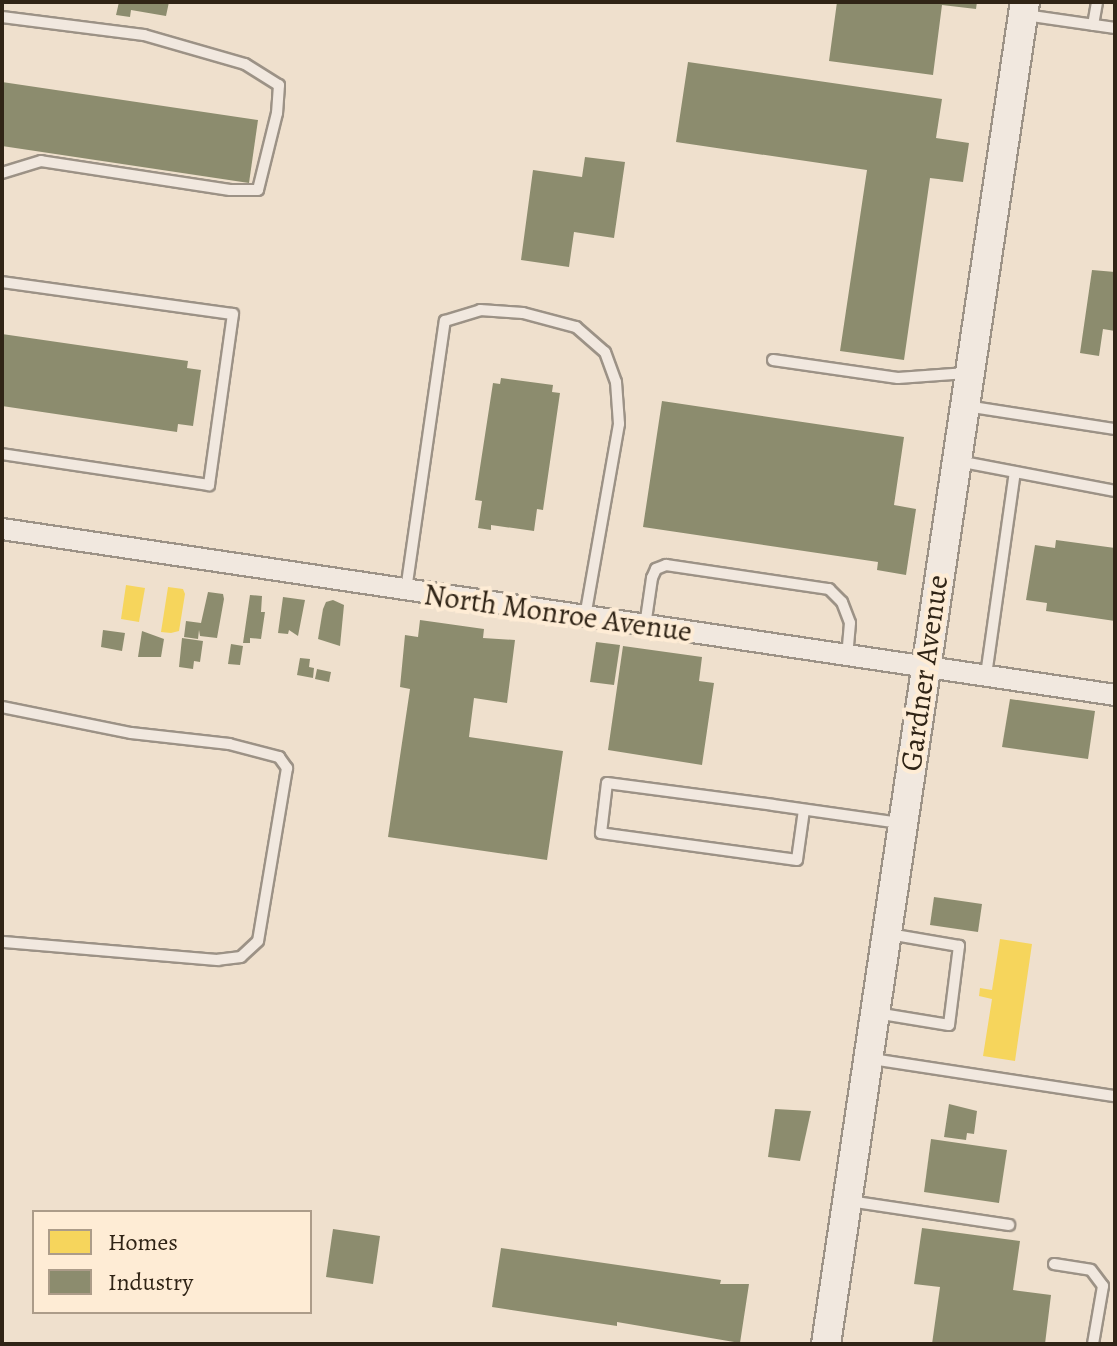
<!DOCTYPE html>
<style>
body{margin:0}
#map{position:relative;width:1117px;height:1346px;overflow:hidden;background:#efe0cd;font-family:Alegreya,serif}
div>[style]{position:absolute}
.homes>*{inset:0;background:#f6d55c}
.industry>*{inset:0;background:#8c8c6e}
.roads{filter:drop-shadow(2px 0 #9c9286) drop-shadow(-2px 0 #9c9286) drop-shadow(0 2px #9c9286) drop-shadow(0 -2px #9c9286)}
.lane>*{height:10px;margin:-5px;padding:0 5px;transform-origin:5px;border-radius:5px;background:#f1e8df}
.street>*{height:20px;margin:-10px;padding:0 10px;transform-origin:10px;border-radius:10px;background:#f1e8df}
.secondary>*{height:28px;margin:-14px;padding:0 14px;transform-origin:14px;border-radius:14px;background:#f1e8df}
span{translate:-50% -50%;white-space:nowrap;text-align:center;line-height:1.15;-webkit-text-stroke:8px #feecd5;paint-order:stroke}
.street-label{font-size:30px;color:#302416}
.frame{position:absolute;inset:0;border:4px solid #302416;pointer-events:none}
.legend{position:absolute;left:32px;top:1210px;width:280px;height:104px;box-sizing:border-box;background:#feecd5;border:2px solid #ac9c89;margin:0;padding:10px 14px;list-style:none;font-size:24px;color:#302416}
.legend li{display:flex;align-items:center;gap:16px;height:40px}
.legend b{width:40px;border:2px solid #ac9c89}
</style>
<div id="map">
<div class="homes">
<i style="clip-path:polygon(126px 585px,145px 588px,139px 622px,121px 619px)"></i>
<i style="clip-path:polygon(168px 587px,183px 589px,185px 594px,179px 631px,171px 633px,161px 632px)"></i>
<i style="clip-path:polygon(1000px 939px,1032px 944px,1015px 1061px,983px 1056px,992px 999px,979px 996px,980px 988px,992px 990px)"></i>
</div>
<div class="industry">
<i style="clip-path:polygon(119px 2px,169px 2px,166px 16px,131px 10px,130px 17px,116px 15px)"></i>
<i style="clip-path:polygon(837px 2px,977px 2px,976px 9px,942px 5px,933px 75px,829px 61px)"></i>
<i style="clip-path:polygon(688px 62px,942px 99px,936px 138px,969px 143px,963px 182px,930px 178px,904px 360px,840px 351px,867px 170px,676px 142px)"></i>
<i style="clip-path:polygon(2px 82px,258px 120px,249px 183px,2px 146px)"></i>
<i style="clip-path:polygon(585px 157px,625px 162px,614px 238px,574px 232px,569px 267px,521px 260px,533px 170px,582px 177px)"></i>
<i style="clip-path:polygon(1092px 270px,1115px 272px,1115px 331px,1103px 329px,1099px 356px,1080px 353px)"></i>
<i style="clip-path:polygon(2px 334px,188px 361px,187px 368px,201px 370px,193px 426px,178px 424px,177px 432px,2px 406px)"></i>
<i style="clip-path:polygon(501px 378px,553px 385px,552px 392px,560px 393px,543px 510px,537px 509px,534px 531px,491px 525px,491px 530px,478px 528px,482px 501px,475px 500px,493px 383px,500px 384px)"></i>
<i style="clip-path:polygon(662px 401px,904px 437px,894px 505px,916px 509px,906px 575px,877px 570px,878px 562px,643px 527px)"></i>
<i style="clip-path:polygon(1056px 540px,1115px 548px,1115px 621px,1046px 611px,1047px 603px,1026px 600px,1035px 545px,1055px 548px)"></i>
<i style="clip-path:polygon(208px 592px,223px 594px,224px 599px,217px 638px,200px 636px,199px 630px,198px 639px,184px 637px,186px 621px,201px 623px)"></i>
<i style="clip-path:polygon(250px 595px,262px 596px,261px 612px,265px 612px,261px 639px,250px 638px,250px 643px,243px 643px)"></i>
<i style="clip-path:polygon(283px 597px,305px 600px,298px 636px,289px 630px,288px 634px,278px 633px)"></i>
<i style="clip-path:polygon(333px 600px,344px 605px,340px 646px,318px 639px,323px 609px,326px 602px)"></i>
<i style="clip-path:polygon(420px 620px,484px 629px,483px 638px,515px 640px,507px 703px,474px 698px,469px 737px,563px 751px,547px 860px,388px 837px,410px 689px,400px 687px,405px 635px,418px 637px)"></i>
<i style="clip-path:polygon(103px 630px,125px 633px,122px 651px,101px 647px)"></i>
<i style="clip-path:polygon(142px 631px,164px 639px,161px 657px,138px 657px)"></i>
<i style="clip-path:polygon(182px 638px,203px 641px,200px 662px,194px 661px,193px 669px,179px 667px)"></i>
<i style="clip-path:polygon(596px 642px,620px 645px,614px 685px,590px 682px)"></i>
<i style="clip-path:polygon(231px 644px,243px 646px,240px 665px,228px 664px)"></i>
<i style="clip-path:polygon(623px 646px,702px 657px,699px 681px,714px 683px,702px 765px,608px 750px)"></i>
<i style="clip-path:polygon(300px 658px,310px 659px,309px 667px,314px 668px,313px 678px,297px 675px)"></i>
<i style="clip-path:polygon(317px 669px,331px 672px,329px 682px,315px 679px)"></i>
<i style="clip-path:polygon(1010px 699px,1095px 711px,1088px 759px,1002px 747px)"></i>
<i style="clip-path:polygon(934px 897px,982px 904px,978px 932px,930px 925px)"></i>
<i style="clip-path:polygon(949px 1104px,977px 1111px,974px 1134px,967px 1133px,966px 1140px,944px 1137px)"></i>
<i style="clip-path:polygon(775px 1109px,811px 1111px,800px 1161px,768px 1157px)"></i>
<i style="clip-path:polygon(931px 1139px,1007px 1150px,999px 1203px,924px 1192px)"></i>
<i style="clip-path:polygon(922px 1228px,1020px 1241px,1013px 1290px,1051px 1295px,1045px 1344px,932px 1344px,940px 1287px,914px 1284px)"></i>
<i style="clip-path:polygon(333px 1229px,380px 1236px,373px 1284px,326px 1277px)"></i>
<i style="clip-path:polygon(501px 1248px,721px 1280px,720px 1284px,749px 1284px,740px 1343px,617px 1322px,617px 1326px,492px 1307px)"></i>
</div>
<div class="roads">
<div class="lane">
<i style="left:1025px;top:15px;width:91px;rotate:8.2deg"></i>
<i style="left:2px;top:17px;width:143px;rotate:7.2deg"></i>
<i style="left:144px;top:35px;width:105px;rotate:16deg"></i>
<i style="left:245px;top:64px;width:40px;rotate:32deg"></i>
<i style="left:279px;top:85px;width:28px;rotate:94deg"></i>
<i style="left:277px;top:113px;width:79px;rotate:103.9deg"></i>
<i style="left:258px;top:190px;width:28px;rotate:180deg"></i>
<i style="left:230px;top:190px;width:191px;rotate:-171.3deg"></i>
<i style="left:41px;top:161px;width:41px;rotate:162.9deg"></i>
<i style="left:1093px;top:25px;width:23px;rotate:-80deg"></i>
<i style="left:2px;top:282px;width:233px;rotate:7.9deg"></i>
<i style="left:233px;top:314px;width:173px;rotate:98deg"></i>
<i style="left:209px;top:485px;width:209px;rotate:-171.5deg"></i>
<i style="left:773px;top:360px;width:126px;rotate:8.2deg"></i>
<i style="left:898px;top:378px;width:69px;rotate:-4.1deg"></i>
<i style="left:966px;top:406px;width:151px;rotate:8.8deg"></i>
<i style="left:958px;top:461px;width:160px;rotate:10.8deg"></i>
<i style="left:406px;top:590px;width:272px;rotate:-81.8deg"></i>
<i style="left:445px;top:321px;width:37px;rotate:-17deg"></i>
<i style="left:480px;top:310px;width:43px;rotate:4deg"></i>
<i style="left:523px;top:313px;width:55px;rotate:14.8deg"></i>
<i style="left:576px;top:327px;width:38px;rotate:41deg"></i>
<i style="left:605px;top:352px;width:32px;rotate:70deg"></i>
<i style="left:616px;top:382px;width:42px;rotate:85.9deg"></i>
<i style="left:619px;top:424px;width:196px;rotate:100deg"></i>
<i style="left:645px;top:626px;width:49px;rotate:-81.7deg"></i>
<i style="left:652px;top:578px;width:10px;rotate:-66deg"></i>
<i style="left:656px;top:569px;width:11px;rotate:-22deg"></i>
<i style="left:666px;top:565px;width:165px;rotate:8.4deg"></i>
<i style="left:829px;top:589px;width:18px;rotate:45deg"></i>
<i style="left:842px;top:602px;width:22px;rotate:69deg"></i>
<i style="left:850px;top:623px;width:32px;rotate:95deg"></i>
<i style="left:986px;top:675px;width:205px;rotate:-81.9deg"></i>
<i style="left:2px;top:707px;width:132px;rotate:11.4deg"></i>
<i style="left:131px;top:733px;width:99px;rotate:6.4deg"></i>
<i style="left:229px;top:744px;width:52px;rotate:14.6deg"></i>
<i style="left:279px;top:757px;width:14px;rotate:54deg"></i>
<i style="left:287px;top:768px;width:175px;rotate:99.5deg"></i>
<i style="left:258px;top:941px;width:23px;rotate:137deg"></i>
<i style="left:241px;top:957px;width:23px;rotate:173deg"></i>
<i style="left:218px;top:960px;width:217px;rotate:-175.2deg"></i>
<i style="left:804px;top:810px;width:50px;rotate:98deg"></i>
<i style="left:797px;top:860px;width:198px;rotate:-172.2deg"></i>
<i style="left:601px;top:833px;width:50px;rotate:-83.2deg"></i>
<i style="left:607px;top:783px;width:167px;rotate:7.5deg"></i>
<i style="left:773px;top:805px;width:128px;rotate:8.1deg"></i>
<i style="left:876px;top:1013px;width:74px;rotate:9.3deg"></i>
<i style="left:949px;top:1025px;width:80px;rotate:-82.8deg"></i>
<i style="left:959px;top:946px;width:71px;rotate:-170.3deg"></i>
<i style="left:872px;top:1059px;width:246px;rotate:8.7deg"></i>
<i style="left:849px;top:1201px;width:162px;rotate:8.5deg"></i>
<i style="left:1054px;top:1264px;width:37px;rotate:9deg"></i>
<i style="left:1091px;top:1270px;width:20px;rotate:53deg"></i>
<i style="left:1103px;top:1286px;width:59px;rotate:99.8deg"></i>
</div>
<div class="street">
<i style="left:2px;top:529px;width:1125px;rotate:8.48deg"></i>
</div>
<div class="secondary">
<i style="left:826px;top:1344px;width:1357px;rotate:-81.57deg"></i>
</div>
</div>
<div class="street-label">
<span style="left:558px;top:613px;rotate:8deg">North Monroe Avenue</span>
<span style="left:924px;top:673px;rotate:-82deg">Gardner Avenue</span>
</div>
<div class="frame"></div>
<ul class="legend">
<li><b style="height:22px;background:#f6d55c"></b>Homes</li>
<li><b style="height:22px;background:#8c8c6e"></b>Industry</li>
</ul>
</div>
